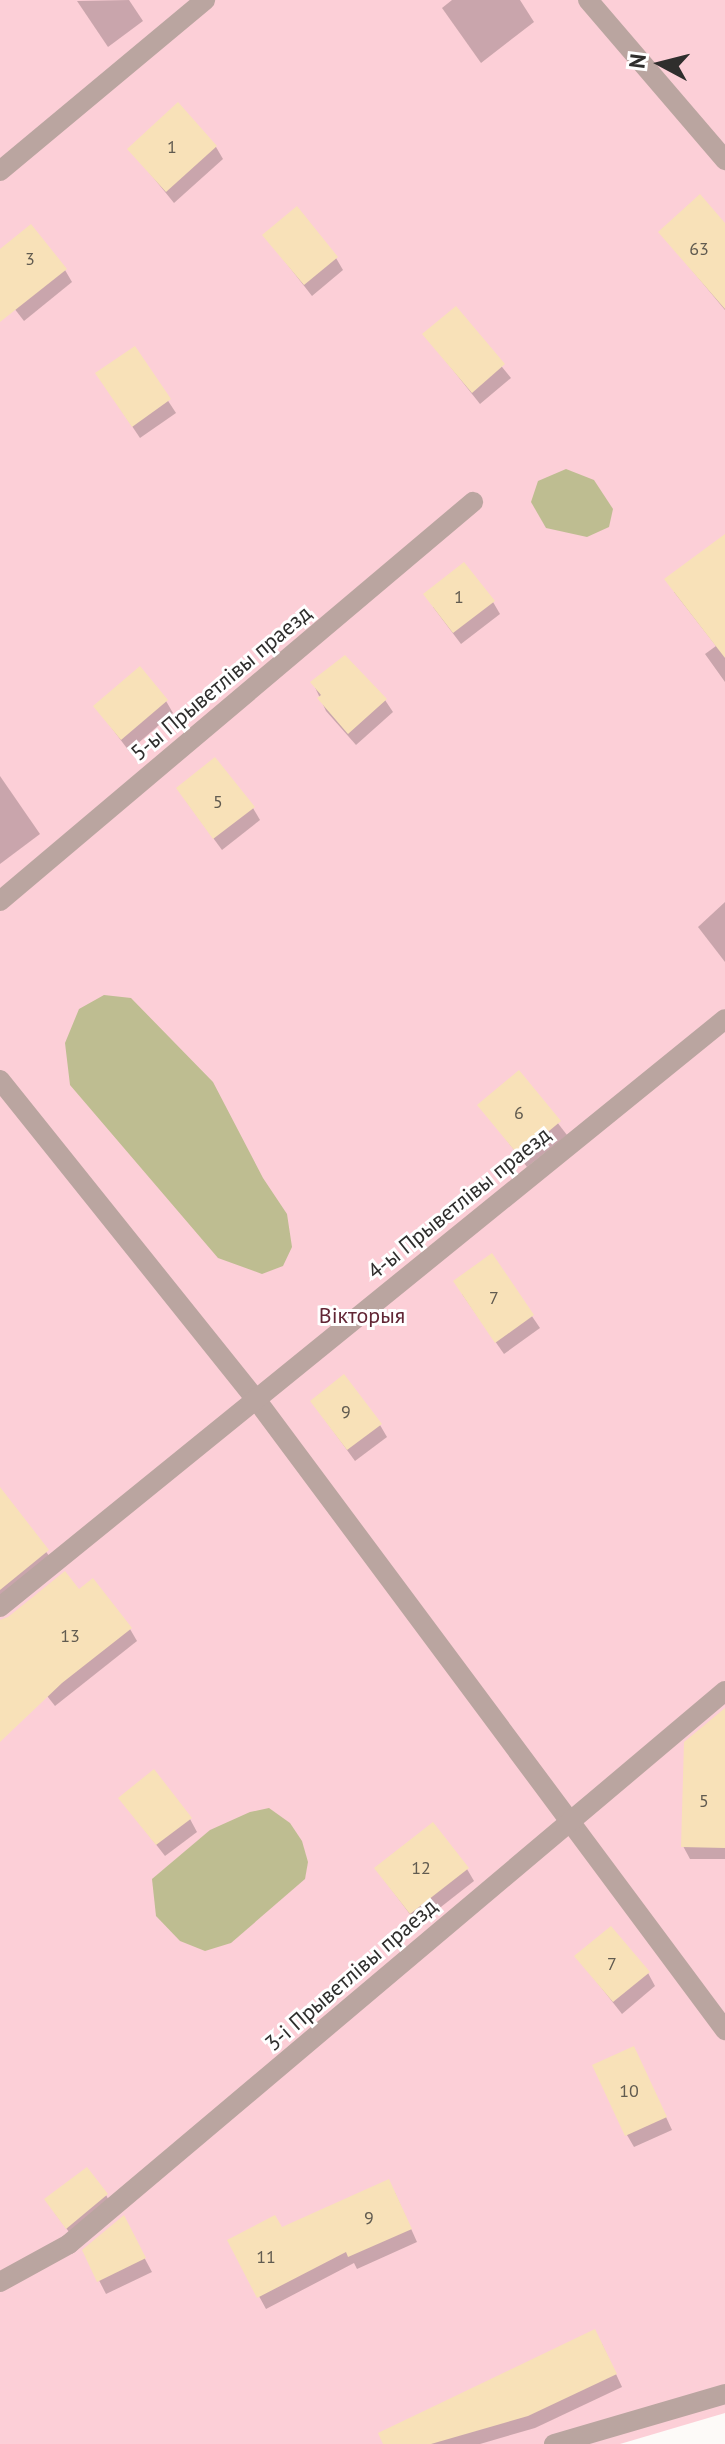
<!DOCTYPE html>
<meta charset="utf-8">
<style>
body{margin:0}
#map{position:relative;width:725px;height:2444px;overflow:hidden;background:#fdfaf8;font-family:"PT Sans",sans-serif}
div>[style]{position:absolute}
.green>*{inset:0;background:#fccfd7}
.water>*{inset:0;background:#bebd91}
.shadow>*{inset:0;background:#0003}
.building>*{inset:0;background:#f8e1b8}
.lane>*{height:20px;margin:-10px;padding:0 10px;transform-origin:10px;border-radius:10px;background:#baa5a0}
span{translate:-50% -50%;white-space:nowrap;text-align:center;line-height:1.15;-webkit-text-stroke:6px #fff;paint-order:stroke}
.number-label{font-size:18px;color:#615b50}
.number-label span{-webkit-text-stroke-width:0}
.street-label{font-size:22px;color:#2f2e2d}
.park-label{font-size:22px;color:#622635}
.north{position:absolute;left:621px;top:24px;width:80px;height:80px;-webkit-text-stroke:6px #fff;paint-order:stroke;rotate:277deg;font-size:22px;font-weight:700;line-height:32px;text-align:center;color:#2f2e2d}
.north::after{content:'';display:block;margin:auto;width:28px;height:36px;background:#2f2e2d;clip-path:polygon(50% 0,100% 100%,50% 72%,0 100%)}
</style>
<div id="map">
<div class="green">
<i style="clip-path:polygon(0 0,725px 0,725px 2413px,620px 2444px,0 2444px)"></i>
</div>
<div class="water">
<i style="clip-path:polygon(566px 469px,594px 480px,613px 509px,609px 527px,587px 537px,546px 528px,531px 502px,538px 481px)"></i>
<i style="clip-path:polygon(104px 995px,131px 998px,213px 1082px,263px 1178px,287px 1214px,292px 1247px,283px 1266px,262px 1274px,218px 1258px,70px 1085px,65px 1043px,79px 1009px)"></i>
<i style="clip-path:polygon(269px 1808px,290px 1823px,302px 1841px,308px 1862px,305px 1879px,231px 1943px,205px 1951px,180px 1941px,156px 1916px,152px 1879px,210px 1830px,250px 1812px)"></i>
</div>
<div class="shadow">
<i style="clip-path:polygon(129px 0,143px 21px,108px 47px,77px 1px)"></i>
<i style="clip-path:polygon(452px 0,520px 0,534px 22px,481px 63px,442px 8px)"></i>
<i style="clip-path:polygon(216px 147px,223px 159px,174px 203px,130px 149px)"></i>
<i style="clip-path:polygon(725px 226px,725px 310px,660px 232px)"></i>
<i style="clip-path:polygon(265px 236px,336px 258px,343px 270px,312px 296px)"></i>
<i style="clip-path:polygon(0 252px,65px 270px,72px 282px,24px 321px,0 290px)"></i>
<i style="clip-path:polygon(455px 309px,511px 378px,480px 404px,425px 335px)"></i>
<i style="clip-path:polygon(134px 349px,176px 413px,140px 438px,105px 386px)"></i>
<i style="clip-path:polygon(725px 546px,725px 682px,705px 654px,716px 646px,674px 592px)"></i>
<i style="clip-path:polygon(493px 602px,500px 614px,461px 644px,433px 607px)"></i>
<i style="clip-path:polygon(313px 683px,385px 700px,393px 712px,356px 745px,326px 711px)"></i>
<i style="clip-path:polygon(166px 701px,173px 713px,129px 751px,95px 706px)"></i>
<i style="clip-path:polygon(0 776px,40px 834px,0 864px)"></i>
<i style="clip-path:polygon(186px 801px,253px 808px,260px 820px,222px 850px)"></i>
<i style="clip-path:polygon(725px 902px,725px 962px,698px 927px)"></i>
<i style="clip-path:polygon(519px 1073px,567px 1135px,527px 1167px,480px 1105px)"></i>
<i style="clip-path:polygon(491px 1256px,540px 1328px,504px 1354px,462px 1294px)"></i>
<i style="clip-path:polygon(312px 1402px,380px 1425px,387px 1437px,355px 1461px)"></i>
<i style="clip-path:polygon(17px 1512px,55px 1564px,0 1598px,0 1525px)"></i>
<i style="clip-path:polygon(78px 1591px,130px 1629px,137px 1641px,55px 1706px,17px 1658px)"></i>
<i style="clip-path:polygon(725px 1759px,725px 1859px,690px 1859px,683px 1846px)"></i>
<i style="clip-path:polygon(120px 1798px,190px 1819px,197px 1832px,165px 1856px)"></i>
<i style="clip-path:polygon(376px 1869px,467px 1869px,474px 1881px,418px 1925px)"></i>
<i style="clip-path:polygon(577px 1957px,648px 1973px,655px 1986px,622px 2014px)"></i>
<i style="clip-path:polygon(640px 2061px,672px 2130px,634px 2147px,627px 2135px)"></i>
<i style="clip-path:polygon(395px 2193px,417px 2242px,357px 2269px,354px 2263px,266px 2309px,229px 2241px,281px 2229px)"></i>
<i style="clip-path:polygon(106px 2195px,113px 2208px,75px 2240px,54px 2212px)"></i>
<i style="clip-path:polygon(123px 2218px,152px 2272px,106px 2294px,84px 2251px)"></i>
<i style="clip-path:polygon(602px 2344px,622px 2387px,535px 2428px,480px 2444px,385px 2444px)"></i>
</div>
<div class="building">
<i style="clip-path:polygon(178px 102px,217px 146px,166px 192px,127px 149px)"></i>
<i style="clip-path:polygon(700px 194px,725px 223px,725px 309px,658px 232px)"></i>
<i style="clip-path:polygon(297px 206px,338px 257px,304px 285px,262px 235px)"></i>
<i style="clip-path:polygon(31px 224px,67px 269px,0 322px,0 249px)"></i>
<i style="clip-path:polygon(456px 306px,505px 364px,472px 393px,422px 334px)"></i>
<i style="clip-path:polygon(135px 346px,171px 399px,132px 427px,95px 373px)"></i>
<i style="clip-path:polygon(725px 534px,725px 658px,664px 579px)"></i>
<i style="clip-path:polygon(464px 562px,495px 601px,453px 633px,423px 594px)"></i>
<i style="clip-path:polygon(345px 655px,387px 699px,348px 734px,317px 698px,321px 695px,310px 682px)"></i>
<i style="clip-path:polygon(140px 666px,168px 700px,121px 740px,93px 706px)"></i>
<i style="clip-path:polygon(215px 757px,255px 807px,213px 839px,176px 788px)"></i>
<i style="clip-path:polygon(519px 1070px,561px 1121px,519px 1156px,477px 1105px)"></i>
<i style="clip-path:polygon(492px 1253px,534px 1315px,495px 1343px,453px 1281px)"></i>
<i style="clip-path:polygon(344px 1374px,382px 1424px,347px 1450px,310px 1401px)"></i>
<i style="clip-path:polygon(0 1487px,49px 1550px,0 1590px)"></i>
<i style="clip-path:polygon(65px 1571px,79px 1589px,93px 1578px,132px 1628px,62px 1683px,0 1742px,0 1620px,8px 1617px)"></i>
<i style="clip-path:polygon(725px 1708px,725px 1848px,681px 1847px,684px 1742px)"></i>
<i style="clip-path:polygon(154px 1769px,192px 1818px,156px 1845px,118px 1798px)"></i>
<i style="clip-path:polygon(433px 1822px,469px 1868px,410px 1914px,374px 1868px)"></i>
<i style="clip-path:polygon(611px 1926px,650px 1972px,613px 2002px,574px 1956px)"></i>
<i style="clip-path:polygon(634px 2046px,667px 2117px,625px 2136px,592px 2065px)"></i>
<i style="clip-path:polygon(87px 2167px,108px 2194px,66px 2229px,44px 2199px)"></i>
<i style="clip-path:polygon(389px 2179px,412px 2229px,348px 2257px,346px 2252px,257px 2298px,227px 2240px,275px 2215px,282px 2227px)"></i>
<i style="clip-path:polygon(124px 2215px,146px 2258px,97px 2282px,82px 2250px)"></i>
<i style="clip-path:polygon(595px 2329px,617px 2374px,528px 2416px,431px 2444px,383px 2444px,378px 2433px)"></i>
</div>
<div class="lane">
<i style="left:588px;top:0;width:211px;rotate:49.4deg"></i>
<i style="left:0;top:171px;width:267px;rotate:-39.8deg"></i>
<i style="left:0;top:901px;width:619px;rotate:-40.15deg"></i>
<i style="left:0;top:1080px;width:408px;rotate:51.3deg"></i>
<i style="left:255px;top:1398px;width:788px;rotate:53.36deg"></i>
<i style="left:0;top:1607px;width:933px;rotate:-39.04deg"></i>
<i style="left:0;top:2282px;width:79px;rotate:-28.8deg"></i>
<i style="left:69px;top:2244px;width:858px;rotate:-40.13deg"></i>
<i style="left:554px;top:2444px;width:178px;rotate:-16.3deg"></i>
</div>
<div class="number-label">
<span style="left:172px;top:147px">1</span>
<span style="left:699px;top:249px">63</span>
<span style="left:30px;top:259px">3</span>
<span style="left:459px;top:597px">1</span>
<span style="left:218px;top:802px">5</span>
<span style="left:519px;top:1113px">6</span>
<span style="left:494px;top:1298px">7</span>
<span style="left:346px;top:1412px">9</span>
<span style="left:70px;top:1636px">13</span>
<span style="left:704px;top:1801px">5</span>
<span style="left:421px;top:1868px">12</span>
<span style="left:612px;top:1964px">7</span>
<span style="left:629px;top:2091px">10</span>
<span style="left:369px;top:2218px">9</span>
<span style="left:266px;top:2257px">11</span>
</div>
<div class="street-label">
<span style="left:221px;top:683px;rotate:-40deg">5-ы Прыветлівы праезд</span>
<span style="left:459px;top:1203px;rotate:-39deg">4-ы Прыветлівы праезд</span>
<span style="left:351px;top:1975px;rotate:-41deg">3-і Прыветлівы праезд</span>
</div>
<div class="park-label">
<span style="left:362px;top:1316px">Вікторыя</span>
</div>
<div class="north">N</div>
</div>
